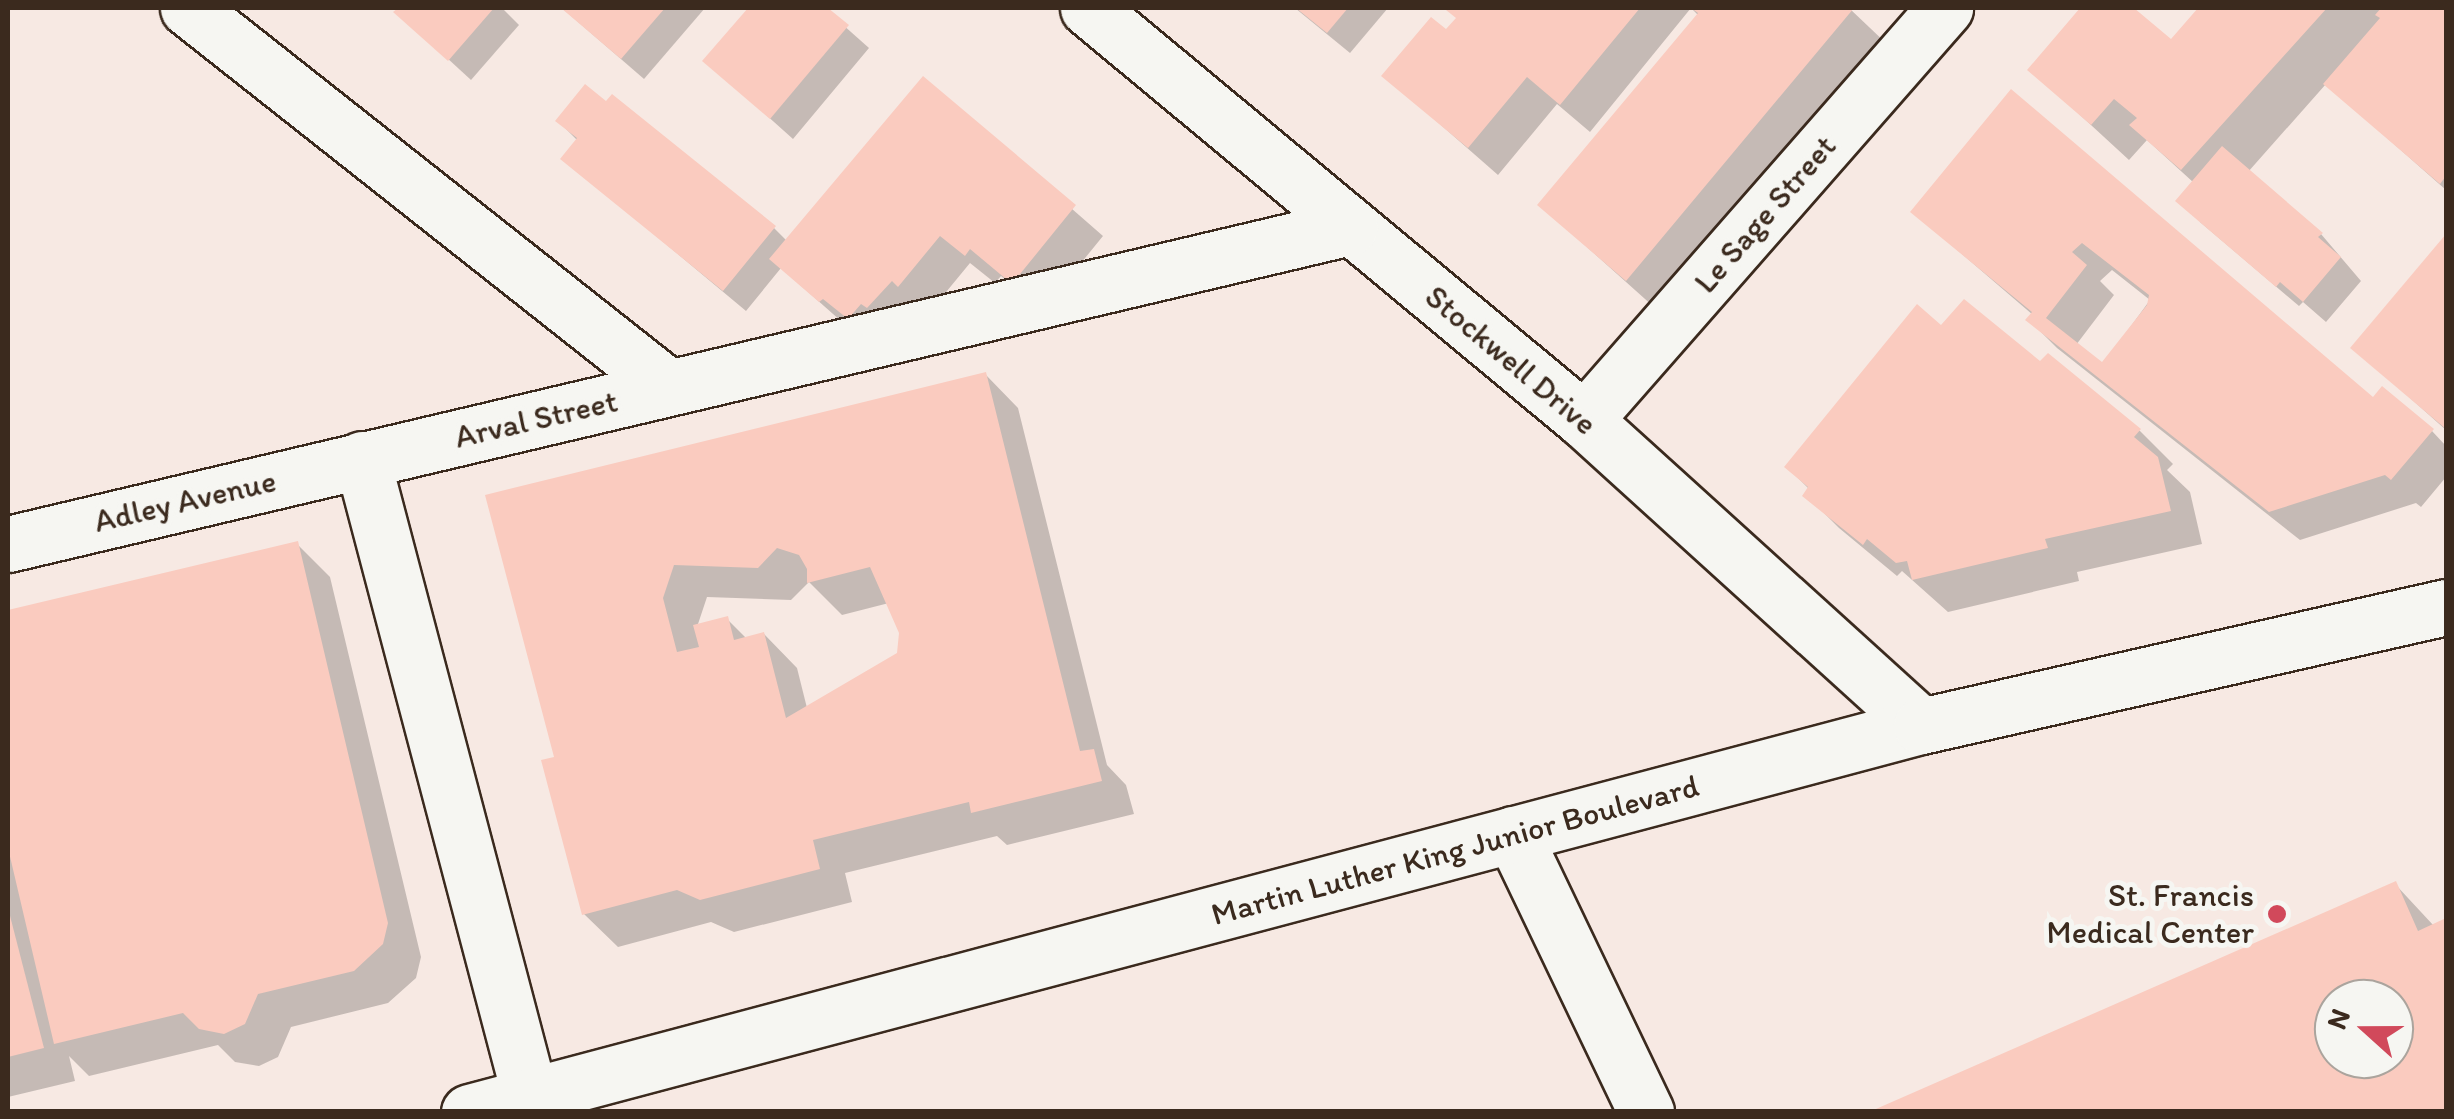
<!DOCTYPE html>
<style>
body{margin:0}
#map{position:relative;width:2454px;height:1119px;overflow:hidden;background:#f7e9e3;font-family:Itim,sans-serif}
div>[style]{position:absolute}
.shadow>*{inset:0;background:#0003}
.building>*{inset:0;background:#facbbf}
.roads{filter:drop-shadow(2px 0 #3b2a1e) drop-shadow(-2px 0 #3b2a1e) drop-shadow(0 2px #3b2a1e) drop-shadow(0 -2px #3b2a1e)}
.minor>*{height:55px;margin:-27.5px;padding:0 27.5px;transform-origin:27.5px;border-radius:27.5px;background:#f6f6f2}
.major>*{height:55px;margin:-27.5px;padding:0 27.5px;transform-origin:27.5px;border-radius:27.5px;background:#f6f6f2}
.dots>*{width:28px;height:28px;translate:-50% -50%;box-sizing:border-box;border:5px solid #f6f6f2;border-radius:50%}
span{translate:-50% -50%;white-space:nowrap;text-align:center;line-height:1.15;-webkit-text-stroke:10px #f6f6f2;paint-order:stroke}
.street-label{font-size:32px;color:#3b2a1e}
.poi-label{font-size:32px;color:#3b2a1e}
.right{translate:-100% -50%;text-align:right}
.frame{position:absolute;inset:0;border:10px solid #3b2a1e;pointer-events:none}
.north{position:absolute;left:2314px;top:979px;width:100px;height:100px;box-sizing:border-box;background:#f6f6f2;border:2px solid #aba49d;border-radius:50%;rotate:291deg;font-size:28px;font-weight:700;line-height:40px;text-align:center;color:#3b2a1e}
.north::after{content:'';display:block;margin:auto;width:35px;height:45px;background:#d1495b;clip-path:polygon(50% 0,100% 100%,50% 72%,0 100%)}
</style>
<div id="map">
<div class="shadow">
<i style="clip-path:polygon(401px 8px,502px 8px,519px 25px,471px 80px,397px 12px)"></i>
<i style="clip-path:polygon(562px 8px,705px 8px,644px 79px)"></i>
<i style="clip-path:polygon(744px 8px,824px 8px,869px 48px,793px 139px,706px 61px,748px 11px)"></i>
<i style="clip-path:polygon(1295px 8px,1388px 8px,1350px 53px)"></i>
<i style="clip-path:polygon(1452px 8px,1849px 8px,1889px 46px,1664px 316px,1540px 205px,1699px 16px,1691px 8px,1590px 132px,1557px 104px,1498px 175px,1385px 76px,1446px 33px,1458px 19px)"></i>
<i style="clip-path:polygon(2083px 8px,2130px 8px,2171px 43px,2201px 8px,2446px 8px,2446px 190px,2326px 84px,2248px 172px,2321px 234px,2361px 281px,2326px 322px,2303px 302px,2299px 306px,2200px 222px,2194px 183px,2147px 140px,2129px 160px,2030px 69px)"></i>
<i style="clip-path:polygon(923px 79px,1103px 236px,1042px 311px,1001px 276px,995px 283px,970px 263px,928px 314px,850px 329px,781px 268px,746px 311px,564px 159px,578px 141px,558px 121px,774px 228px,787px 241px)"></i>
<i style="clip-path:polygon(evenodd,2011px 93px,2373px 400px,2432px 431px,2446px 446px,2446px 477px,2421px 507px,2416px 503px,2300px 540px,2057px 348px,2029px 320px,2033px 315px,1913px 212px,2011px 93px,2112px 270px,2150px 300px,2102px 366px,2076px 345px,2114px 295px,2100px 281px,2112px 270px)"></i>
<i style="clip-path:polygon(2446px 237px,2446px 430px,2354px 348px)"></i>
<i style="clip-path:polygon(1941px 329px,2041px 364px,2048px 357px,2140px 431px,2173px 464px,2167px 470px,2190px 492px,2202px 544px,2077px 572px,2079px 581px,1948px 612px,1902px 571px,1897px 576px,1839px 528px,1806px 495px,1810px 490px,1787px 467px)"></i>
<i style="clip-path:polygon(evenodd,985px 374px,1018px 408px,1107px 765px,1126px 785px,1134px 814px,1007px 845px,997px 836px,845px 873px,852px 902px,734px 932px,711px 922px,618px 947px,584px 914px,557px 759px,488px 497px,985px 374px,809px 582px,842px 615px,889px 603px,902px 632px,900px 655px,807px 708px,797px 668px,764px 634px,747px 639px,727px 619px,697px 627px,707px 597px,791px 600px,809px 582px)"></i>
<i style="clip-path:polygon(297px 544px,330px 577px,421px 957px,416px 978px,388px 1003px,291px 1027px,278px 1057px,259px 1066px,235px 1062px,218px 1045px,89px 1076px,69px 1056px,75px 1081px,8px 1097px,8px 613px)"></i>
<i style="clip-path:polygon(evenodd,2395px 884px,2434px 926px,2446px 921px,2446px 1112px,1876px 1112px,2395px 884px,2334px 999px,2394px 999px,2394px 1059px,2334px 1059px,2334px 999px)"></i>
</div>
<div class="building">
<i style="clip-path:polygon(398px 8px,494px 8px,448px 61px,393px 12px)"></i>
<i style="clip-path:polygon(561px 8px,665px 8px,621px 59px)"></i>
<i style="clip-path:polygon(748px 8px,828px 8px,849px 25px,770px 119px,702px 61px)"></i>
<i style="clip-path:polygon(1296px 8px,1348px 8px,1327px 33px)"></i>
<i style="clip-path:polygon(1449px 8px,1640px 8px,1560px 105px,1527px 77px,1468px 148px,1381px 76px,1431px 17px,1446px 29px,1456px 18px,1446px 10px)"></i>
<i style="clip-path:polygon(1691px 8px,1854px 8px,1626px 281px,1537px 205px,1698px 13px)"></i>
<i style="clip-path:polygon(2080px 8px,2134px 8px,2171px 39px,2198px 8px,2327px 8px,2181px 170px,2129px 125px,2137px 118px,2114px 99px,2091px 125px,2027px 70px)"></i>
<i style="clip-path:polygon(2381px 8px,2446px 8px,2446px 176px,2440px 184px,2323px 84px,2380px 18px,2375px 15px)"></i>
<i style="clip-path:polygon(923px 76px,1076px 205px,1012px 284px,970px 249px,965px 256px,940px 236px,898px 287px,892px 281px,867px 308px,861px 304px,848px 319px,823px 299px,819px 302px,769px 259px)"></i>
<i style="clip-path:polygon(585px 84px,606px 101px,612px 94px,776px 226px,723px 291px,560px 159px,577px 138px,555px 121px)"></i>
<i style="clip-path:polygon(evenodd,2011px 89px,2373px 397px,2382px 386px,2434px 429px,2391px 480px,2385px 475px,2269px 512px,2025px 320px,2032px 312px,1910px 212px,2011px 89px,2082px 243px,2149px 295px,2147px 305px,2102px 362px,2046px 318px,2087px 265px,2072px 252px,2082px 243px)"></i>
<i style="clip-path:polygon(2222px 146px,2323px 233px,2318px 237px,2341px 257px,2303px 302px,2280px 282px,2276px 287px,2175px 201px)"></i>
<i style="clip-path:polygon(2446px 234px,2446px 429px,2350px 348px)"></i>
<i style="clip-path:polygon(1964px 299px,2040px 361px,2048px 353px,2141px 429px,2134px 437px,2158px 457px,2171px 511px,2045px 539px,2048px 548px,1912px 580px,1907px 561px,1896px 563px,1867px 539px,1863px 545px,1802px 496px,1808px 487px,1784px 467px,1917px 304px,1941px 325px)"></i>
<i style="clip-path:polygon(evenodd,986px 372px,1080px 751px,1094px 749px,1102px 781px,971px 813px,969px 802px,813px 840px,820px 869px,700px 900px,677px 890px,582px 915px,541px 760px,554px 757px,485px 495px,986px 372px,777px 548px,799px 555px,807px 569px,807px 583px,870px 567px,899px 633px,897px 653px,786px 718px,764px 632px,734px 640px,728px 616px,693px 625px,699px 647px,677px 652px,663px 598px,674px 565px,758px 568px,777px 548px)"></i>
<i style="clip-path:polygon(298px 541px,388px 923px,383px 944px,354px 971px,258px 994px,245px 1024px,224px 1034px,199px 1029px,183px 1013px,54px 1044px,8px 848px,8px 610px)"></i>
<i style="clip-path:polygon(evenodd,2396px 881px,2418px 931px,2446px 918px,2446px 1112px,1869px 1112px,2396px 881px,2334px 999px,2394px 999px,2394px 1059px,2334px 1059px,2334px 999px)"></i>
<i style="clip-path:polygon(8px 908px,44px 1048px,8px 1057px)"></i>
</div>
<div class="roads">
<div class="minor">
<i style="left:188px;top:8px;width:612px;rotate:38.29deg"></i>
<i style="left:1088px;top:8px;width:645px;rotate:39.71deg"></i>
<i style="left:1584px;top:420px;width:455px;rotate:42.2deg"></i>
<i style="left:1584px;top:420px;width:548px;rotate:-48.77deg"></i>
<i style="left:362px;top:459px;width:659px;rotate:75.23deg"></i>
<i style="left:530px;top:1096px;width:19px;rotate:58deg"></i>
<i style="left:8px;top:544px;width:1379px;rotate:-13.29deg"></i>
<i style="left:1513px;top:834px;width:308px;rotate:64.4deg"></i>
</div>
<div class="major">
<i style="left:469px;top:1112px;width:1502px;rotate:-14.89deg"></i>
<i style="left:1921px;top:726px;width:538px;rotate:-12.77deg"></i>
</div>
</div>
<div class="dots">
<i style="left:2277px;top:914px;background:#d1495b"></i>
</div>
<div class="street-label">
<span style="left:1765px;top:214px;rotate:-49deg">Le Sage Street</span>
<span style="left:1511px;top:360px;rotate:40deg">Stockwell Drive</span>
<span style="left:536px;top:419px;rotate:-13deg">Arval Street</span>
<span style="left:185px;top:501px;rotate:-13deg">Adley Avenue</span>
<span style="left:1455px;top:850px;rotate:-15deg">Martin Luther King Junior Boulevard</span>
</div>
<div class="poi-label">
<span class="right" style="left:2254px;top:914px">St. Francis<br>Medical Center</span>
</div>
<div class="frame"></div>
<div class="north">N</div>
</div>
